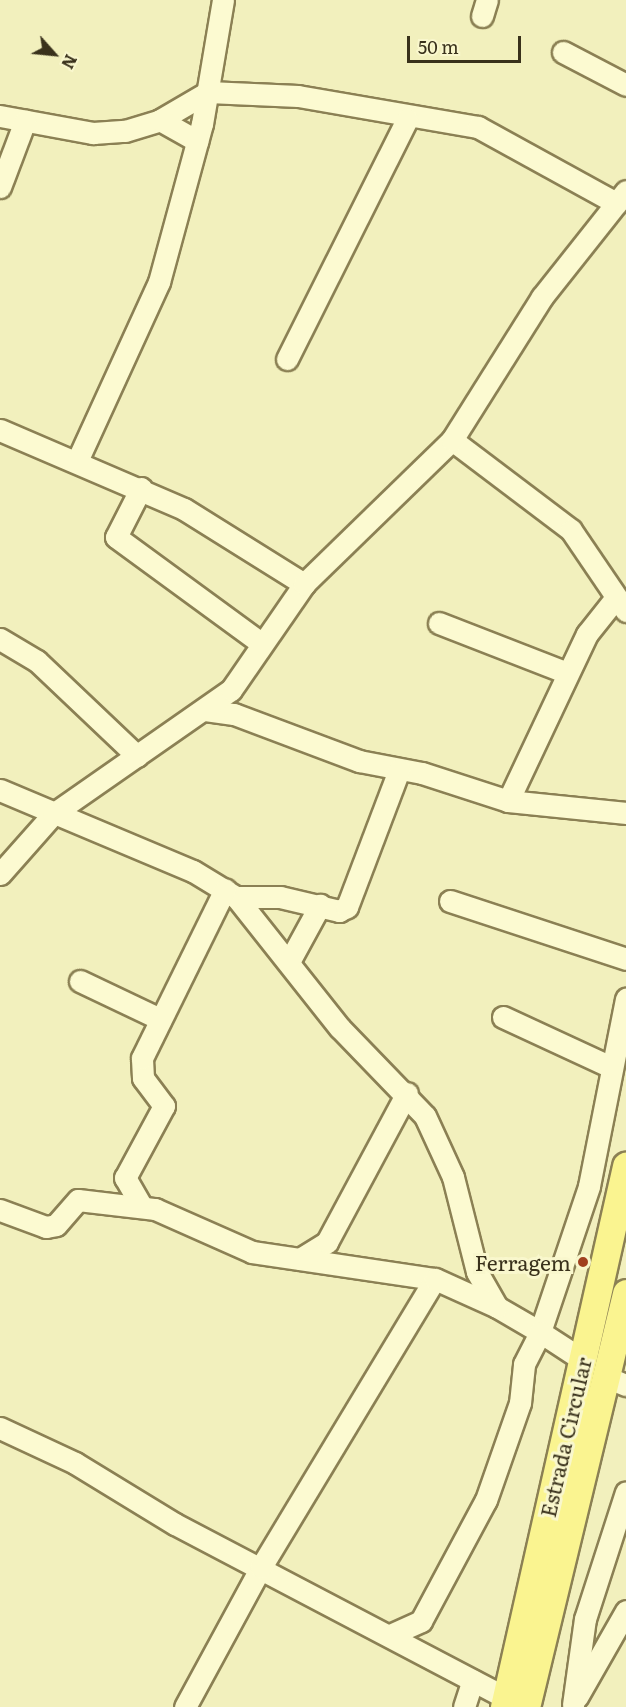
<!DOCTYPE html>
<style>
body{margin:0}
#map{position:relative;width:626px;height:1707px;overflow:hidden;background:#f2f0bd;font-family:Literata,serif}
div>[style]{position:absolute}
.roads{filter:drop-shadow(2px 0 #8b8054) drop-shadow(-2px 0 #8b8054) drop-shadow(0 2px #8b8054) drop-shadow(0 -2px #8b8054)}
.minor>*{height:21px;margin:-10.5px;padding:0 10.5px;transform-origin:10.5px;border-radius:10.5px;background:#fcfad1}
.major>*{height:27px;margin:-13.5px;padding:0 13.5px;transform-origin:13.5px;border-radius:13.5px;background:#faf490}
.dots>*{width:16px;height:16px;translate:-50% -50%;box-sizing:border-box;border:3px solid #f9f7cd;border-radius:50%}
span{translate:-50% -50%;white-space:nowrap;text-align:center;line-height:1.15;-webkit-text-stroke:6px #f9f7cd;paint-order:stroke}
.poi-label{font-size:21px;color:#39311b}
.right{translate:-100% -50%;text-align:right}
.street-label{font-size:21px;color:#39311b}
.north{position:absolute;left:24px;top:24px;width:60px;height:60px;-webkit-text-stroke:4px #f9f7cd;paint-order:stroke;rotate:117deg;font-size:16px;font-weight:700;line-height:24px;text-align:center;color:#39311b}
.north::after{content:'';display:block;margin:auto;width:21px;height:27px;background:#39311b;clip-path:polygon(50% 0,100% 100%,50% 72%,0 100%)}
.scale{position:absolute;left:407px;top:36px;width:114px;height:27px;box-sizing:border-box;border:3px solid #39311b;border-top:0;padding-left:8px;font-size:18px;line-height:21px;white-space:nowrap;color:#39311b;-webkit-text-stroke:4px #f9f7cd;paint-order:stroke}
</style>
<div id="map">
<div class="roads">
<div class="minor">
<i style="left:482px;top:16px;width:17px;rotate:-73deg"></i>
<i style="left:563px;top:52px;width:71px;rotate:27.6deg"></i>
<i style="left:0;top:116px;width:95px;rotate:10.4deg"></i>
<i style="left:93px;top:133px;width:32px;rotate:-4deg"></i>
<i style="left:125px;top:131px;width:37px;rotate:-17deg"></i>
<i style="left:160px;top:120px;width:56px;rotate:-30.3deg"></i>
<i style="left:208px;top:92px;width:90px;rotate:2.5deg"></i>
<i style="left:298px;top:96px;width:183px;rotate:9.8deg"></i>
<i style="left:478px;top:127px;width:158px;rotate:28.8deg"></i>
<i style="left:160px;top:120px;width:43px;rotate:29.6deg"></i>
<i style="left:0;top:187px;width:71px;rotate:-69.3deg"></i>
<i style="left:287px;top:359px;width:268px;rotate:-63.4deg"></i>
<i style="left:0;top:430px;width:200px;rotate:23.2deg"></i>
<i style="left:184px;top:509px;width:142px;rotate:32deg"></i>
<i style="left:452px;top:440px;width:149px;rotate:37.1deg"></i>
<i style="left:571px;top:530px;width:98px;rotate:55.8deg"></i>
<i style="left:78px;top:459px;width:195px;rotate:-65.4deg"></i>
<i style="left:159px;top:282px;width:164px;rotate:-74.8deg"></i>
<i style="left:202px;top:124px;width:126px;rotate:-80.4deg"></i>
<i style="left:141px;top:488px;width:55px;rotate:117deg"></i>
<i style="left:116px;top:537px;width:180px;rotate:36.2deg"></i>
<i style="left:439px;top:623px;width:137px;rotate:21.3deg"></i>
<i style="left:0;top:639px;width:43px;rotate:30.7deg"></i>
<i style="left:37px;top:661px;width:138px;rotate:43.5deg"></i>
<i style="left:205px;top:710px;width:29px;rotate:8deg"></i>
<i style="left:234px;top:714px;width:134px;rotate:20.6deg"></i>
<i style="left:359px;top:761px;width:64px;rotate:10.8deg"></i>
<i style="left:422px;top:773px;width:90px;rotate:18deg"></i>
<i style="left:508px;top:801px;width:119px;rotate:5.8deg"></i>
<i style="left:0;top:790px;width:209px;rotate:22.8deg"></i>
<i style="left:193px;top:871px;width:50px;rotate:31.2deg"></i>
<i style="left:236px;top:897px;width:167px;rotate:51.6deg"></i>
<i style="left:340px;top:1028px;width:122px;rotate:46deg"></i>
<i style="left:425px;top:1116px;width:67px;rotate:65.3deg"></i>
<i style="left:453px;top:1177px;width:98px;rotate:75.8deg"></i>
<i style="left:477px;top:1272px;width:40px;rotate:60.3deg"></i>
<i style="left:497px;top:1307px;width:50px;rotate:30.2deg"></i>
<i style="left:540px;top:1332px;width:154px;rotate:-71.4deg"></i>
<i style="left:589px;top:1186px;width:191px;rotate:-78.8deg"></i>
<i style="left:508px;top:801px;width:185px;rotate:-64.7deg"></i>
<i style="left:587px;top:634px;width:43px;rotate:-51.5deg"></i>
<i style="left:0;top:874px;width:80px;rotate:-48.5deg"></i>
<i style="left:53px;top:814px;width:217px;rotate:-34.9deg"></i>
<i style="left:231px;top:690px;width:129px;rotate:-55.4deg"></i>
<i style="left:304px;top:584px;width:206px;rotate:-44.2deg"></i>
<i style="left:452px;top:440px;width:169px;rotate:-57.8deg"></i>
<i style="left:542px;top:297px;width:135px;rotate:-51.6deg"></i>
<i style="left:236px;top:897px;width:44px"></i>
<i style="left:280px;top:897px;width:61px;rotate:13.3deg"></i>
<i style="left:339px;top:911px;width:9px;rotate:-27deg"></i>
<i style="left:347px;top:907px;width:147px;rotate:-69.2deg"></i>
<i style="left:450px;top:901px;width:185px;rotate:18.2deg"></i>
<i style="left:290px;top:960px;width:63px;rotate:-61.4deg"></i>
<i style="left:80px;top:981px;width:89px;rotate:25.4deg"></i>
<i style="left:503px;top:1017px;width:119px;rotate:24.8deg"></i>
<i style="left:142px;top:1207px;width:34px;rotate:-120deg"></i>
<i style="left:125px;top:1178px;width:82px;rotate:-61.6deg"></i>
<i style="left:164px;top:1106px;width:35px;rotate:-127deg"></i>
<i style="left:143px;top:1078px;width:20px;rotate:-93deg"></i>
<i style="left:142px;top:1058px;width:188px;rotate:-63.8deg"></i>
<i style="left:0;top:1210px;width:49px;rotate:20.3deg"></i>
<i style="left:46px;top:1227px;width:10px;rotate:-11deg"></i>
<i style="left:56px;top:1225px;width:33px;rotate:-49deg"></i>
<i style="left:78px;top:1200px;width:78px;rotate:6.7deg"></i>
<i style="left:155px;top:1209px;width:106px;rotate:23.9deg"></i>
<i style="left:252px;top:1252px;width:185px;rotate:8.4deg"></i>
<i style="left:300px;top:1259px;width:32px;rotate:-32deg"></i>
<i style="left:327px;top:1242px;width:169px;rotate:-61.8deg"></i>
<i style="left:606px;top:1377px;width:22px;rotate:22deg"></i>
<i style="left:0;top:1428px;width:83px;rotate:25deg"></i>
<i style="left:75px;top:1463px;width:117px;rotate:31.4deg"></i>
<i style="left:175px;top:1524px;width:374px;rotate:27.7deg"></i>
<i style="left:390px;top:1635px;width:34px;rotate:-24deg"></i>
<i style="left:421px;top:1621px;width:137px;rotate:-61.8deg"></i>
<i style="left:486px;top:1500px;width:103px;rotate:-70.7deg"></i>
<i style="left:520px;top:1403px;width:39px;rotate:-84deg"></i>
<i style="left:524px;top:1364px;width:36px;rotate:-63deg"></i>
<i style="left:540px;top:1332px;width:51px;rotate:33.1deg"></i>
<i style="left:577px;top:1697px;width:99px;rotate:-60.3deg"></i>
<i style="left:573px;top:1705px;width:87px;rotate:-82.1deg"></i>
<i style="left:585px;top:1619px;width:133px;rotate:-72.1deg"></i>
<i style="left:185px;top:1707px;width:159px;rotate:-61.5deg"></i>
<i style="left:261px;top:1567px;width:336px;rotate:-58.9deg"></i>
<i style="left:435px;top:1279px;width:68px;rotate:24.3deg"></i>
<i style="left:464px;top:1707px;width:28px;rotate:-72deg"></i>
</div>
<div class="major">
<i style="left:504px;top:1707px;width:555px;rotate:-77.29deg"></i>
<i style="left:526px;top:1707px;width:426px;rotate:-76.4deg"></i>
</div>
</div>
<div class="dots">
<i style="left:583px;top:1262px;background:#a0401f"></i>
</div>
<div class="poi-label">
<span class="right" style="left:571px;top:1262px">Ferragem</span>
</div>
<div class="street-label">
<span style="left:565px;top:1437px;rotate:-77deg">Estrada Circular</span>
</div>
<div class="north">N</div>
<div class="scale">50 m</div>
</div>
